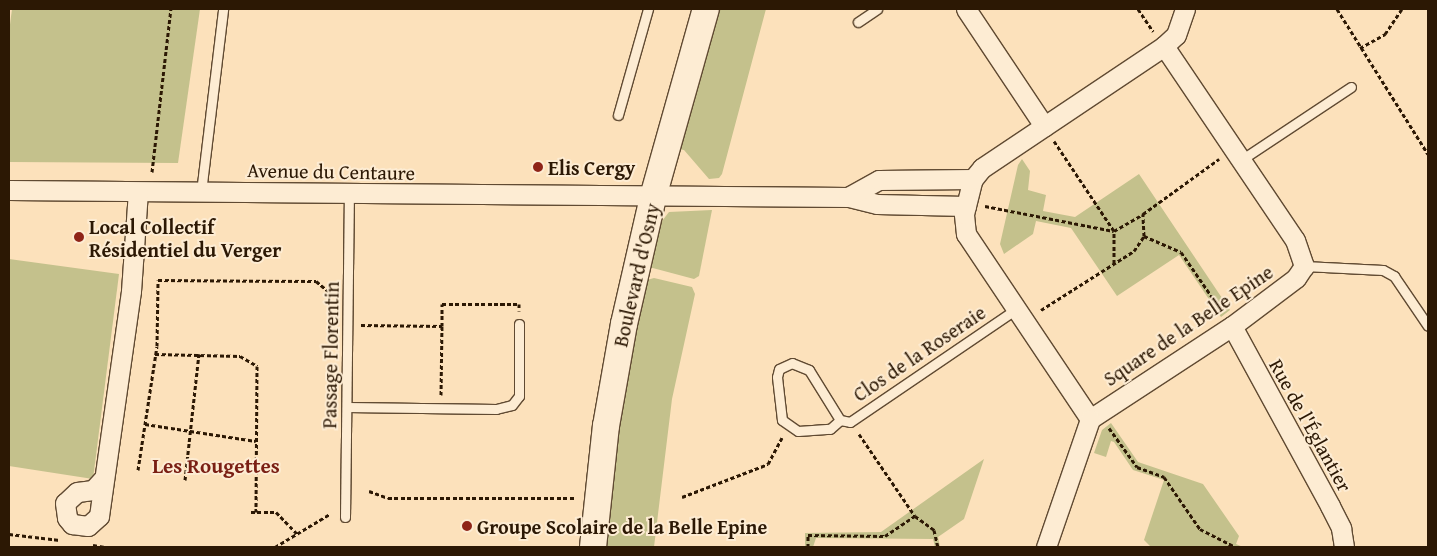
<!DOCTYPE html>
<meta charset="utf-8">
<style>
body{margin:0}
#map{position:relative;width:1437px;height:556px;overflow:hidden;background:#fce1bb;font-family:"Gentium Book Plus",serif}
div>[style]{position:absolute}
.green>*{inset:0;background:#c4c18c}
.path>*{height:3px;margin-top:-1.5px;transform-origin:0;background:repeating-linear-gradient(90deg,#2c1804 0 4px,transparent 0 6.5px)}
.roads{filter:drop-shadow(1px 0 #604a32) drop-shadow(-1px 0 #604a32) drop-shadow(0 1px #604a32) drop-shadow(0 -1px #604a32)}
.lane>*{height:9px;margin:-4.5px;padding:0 4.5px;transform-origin:4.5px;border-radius:4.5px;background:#fdecd3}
.street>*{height:19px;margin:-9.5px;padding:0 9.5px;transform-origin:9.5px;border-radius:9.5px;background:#fdecd3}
.secondary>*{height:26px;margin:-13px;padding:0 13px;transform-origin:13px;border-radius:13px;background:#fdecd3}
.dots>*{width:14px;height:14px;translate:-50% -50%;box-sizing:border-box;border:2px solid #fdecd3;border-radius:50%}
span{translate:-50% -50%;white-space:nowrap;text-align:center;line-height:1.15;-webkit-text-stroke:4px #fdecd3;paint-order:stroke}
.poi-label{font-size:20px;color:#2c1804;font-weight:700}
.left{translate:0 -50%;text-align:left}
.street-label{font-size:20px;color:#2c1804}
.neighbourhood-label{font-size:21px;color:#7a1f14;font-weight:700}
.frame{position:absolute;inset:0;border:10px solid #2c1804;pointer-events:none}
</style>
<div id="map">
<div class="green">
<i style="clip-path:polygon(12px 9px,200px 9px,178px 163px,9px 162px,9px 32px)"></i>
<i style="clip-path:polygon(718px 9px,766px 9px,722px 174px,719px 178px,709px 179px,684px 150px,678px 149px)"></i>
<i style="clip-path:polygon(1022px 159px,1030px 171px,1028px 190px,1046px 195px,1043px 211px,1075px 217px,1139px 174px,1230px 310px,1221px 317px,1179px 255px,1117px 296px,1071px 228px,1036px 221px,1033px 234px,1004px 254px,1000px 244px,1018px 165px)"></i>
<i style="clip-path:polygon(712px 210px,699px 276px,694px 279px,649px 267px,659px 225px,669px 212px)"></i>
<i style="clip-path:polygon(9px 259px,119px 274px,93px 479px,9px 466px)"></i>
<i style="clip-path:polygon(654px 278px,692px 287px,695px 294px,672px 399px,654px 547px,604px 547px,608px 493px,635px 329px,647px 280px)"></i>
<i style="clip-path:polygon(1111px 423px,1138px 462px,1203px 484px,1239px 536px,1236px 544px,1243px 547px,1151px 547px,1144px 540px,1164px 480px,1133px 470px,1114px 442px,1111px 441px,1106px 457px,1094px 453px,1102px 430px)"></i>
<i style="clip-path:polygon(984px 459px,964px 519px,938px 537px,940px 547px,935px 547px,933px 539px,816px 538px,813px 547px,805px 547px,805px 533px,881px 532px)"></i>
</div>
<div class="path">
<i style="left:1138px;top:9px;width:27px;rotate:56deg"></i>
<i style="left:1337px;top:9px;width:171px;rotate:57.9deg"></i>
<i style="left:1360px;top:48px;width:29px;rotate:-29deg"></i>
<i style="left:1385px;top:34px;width:30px;rotate:-56deg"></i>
<i style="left:1054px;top:141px;width:108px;rotate:56.3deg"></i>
<i style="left:152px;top:172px;width:164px;rotate:-83.4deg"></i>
<i style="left:985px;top:206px;width:131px;rotate:11deg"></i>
<i style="left:1144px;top:236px;width:22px;rotate:-93deg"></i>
<i style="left:1143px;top:214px;width:94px;rotate:-35.9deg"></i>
<i style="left:1114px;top:263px;width:32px;rotate:-90deg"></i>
<i style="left:1114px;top:231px;width:34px;rotate:-30deg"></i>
<i style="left:1041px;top:310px;width:110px;rotate:-32.4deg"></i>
<i style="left:1134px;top:251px;width:18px;rotate:-56deg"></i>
<i style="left:1144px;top:236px;width:40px;rotate:23.4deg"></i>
<i style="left:1181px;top:252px;width:70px;rotate:55.4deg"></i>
<i style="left:361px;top:325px;width:81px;rotate:0.7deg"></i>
<i style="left:442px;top:326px;width:22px;rotate:-90deg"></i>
<i style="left:442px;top:304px;width:77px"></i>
<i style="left:519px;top:304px;width:7px;rotate:90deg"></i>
<i style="left:155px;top:354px;width:85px;rotate:1.3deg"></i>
<i style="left:240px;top:356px;width:20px;rotate:30deg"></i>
<i style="left:257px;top:366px;width:146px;rotate:90.4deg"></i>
<i style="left:441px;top:395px;width:69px;rotate:-89.2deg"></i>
<i style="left:145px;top:424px;width:112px;rotate:8.7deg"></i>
<i style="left:1109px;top:428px;width:48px;rotate:54.3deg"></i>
<i style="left:1137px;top:467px;width:29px;rotate:20deg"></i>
<i style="left:1164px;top:477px;width:63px;rotate:55.3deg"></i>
<i style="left:1200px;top:529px;width:39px;rotate:27deg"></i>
<i style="left:859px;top:434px;width:99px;rotate:55.7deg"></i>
<i style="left:138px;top:470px;width:125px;rotate:-81.3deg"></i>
<i style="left:157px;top:346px;width:66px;rotate:-89.1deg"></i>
<i style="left:158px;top:280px;width:158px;rotate:0.4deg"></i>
<i style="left:316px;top:281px;width:17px;rotate:40deg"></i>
<i style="left:329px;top:292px;width:6px;rotate:9deg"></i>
<i style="left:185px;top:480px;width:127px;rotate:-83.7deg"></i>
<i style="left:369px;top:491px;width:20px;rotate:20deg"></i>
<i style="left:388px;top:498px;width:188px"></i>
<i style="left:682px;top:497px;width:92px;rotate:-21deg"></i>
<i style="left:768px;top:464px;width:30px;rotate:-62deg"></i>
<i style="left:251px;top:512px;width:25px"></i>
<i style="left:276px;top:512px;width:30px;rotate:46deg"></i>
<i style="left:9px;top:534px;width:51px;rotate:6.7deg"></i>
<i style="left:93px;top:545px;width:12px;rotate:9deg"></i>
<i style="left:275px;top:547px;width:64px;rotate:-31deg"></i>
<i style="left:808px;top:547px;width:12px;rotate:-90deg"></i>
<i style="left:808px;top:535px;width:77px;rotate:0.7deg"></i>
<i style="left:885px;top:536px;width:36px;rotate:-34deg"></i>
<i style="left:915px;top:516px;width:24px;rotate:36deg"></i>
<i style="left:934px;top:530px;width:17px;rotate:77deg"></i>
</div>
<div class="roads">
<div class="lane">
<i style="left:858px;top:22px;width:23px;rotate:-34deg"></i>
<i style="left:618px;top:115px;width:110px;rotate:-74.2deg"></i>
<i style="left:1241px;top:160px;width:132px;rotate:-33.6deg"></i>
<i style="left:201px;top:192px;width:184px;rotate:-83.1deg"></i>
<i style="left:1304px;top:266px;width:79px;rotate:2.9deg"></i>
<i style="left:1383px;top:270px;width:13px;rotate:29deg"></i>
<i style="left:1394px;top:276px;width:60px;rotate:55.8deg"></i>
<i style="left:347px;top:407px;width:149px;rotate:0.8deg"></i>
<i style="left:496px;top:409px;width:16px;rotate:-14deg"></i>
<i style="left:512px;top:405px;width:11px;rotate:-52deg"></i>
<i style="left:519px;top:396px;width:72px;rotate:-90deg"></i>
<i style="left:840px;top:420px;width:59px;rotate:-121.8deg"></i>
<i style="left:809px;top:370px;width:18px;rotate:-158deg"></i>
<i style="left:792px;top:363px;width:14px;rotate:155deg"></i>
<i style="left:779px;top:369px;width:8px;rotate:104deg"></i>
<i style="left:777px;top:377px;width:43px;rotate:83.4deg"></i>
<i style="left:782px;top:420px;width:19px;rotate:35deg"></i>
<i style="left:798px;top:431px;width:32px;rotate:-4deg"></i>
<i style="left:830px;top:429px;width:13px;rotate:-42deg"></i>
<i style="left:840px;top:420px;width:10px;rotate:11deg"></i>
<i style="left:850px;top:422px;width:201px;rotate:-34.2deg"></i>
<i style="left:345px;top:517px;width:323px;rotate:-89.3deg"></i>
</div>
<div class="street">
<i style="left:966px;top:9px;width:141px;rotate:56.3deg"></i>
<i style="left:1164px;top:46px;width:234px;rotate:56deg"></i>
<i style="left:1295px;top:240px;width:28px;rotate:71deg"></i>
<i style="left:1304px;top:266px;width:14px;rotate:124deg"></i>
<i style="left:1296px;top:278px;width:80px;rotate:143.1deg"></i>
<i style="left:1232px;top:326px;width:170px;rotate:146.8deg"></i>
<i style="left:1090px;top:419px;width:223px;rotate:-123.8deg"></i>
<i style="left:966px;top:234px;width:20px;rotate:-96deg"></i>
<i style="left:964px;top:214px;width:36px;rotate:-76deg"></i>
<i style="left:973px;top:179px;width:14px;rotate:-51deg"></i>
<i style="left:982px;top:168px;width:219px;rotate:-33.8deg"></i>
<i style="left:1164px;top:46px;width:16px;rotate:-43deg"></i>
<i style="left:1176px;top:35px;width:28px;rotate:-71deg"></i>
<i style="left:9px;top:190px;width:839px;rotate:0.48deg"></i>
<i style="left:966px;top:206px;width:89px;rotate:-178.7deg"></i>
<i style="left:877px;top:204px;width:30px;rotate:-166deg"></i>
<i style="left:848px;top:197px;width:35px;rotate:-29deg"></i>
<i style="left:879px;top:180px;width:94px;rotate:-0.6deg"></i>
<i style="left:1232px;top:326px;width:205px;rotate:61.4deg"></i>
<i style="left:1330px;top:506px;width:25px;rotate:63deg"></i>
<i style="left:1341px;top:528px;width:19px;rotate:81deg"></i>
<i style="left:103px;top:479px;width:15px;rotate:132deg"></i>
<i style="left:93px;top:490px;width:16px;rotate:173deg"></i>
<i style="left:77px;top:492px;width:16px;rotate:137deg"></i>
<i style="left:65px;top:503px;width:15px;rotate:82deg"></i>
<i style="left:67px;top:518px;width:8px;rotate:50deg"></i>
<i style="left:72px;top:524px;width:16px;rotate:7deg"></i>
<i style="left:88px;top:526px;width:15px;rotate:-42deg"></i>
<i style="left:99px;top:516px;width:227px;rotate:-81.9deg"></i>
<i style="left:131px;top:291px;width:99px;rotate:-86deg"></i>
<i style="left:1046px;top:547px;width:135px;rotate:-71deg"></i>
</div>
<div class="secondary">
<i style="left:593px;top:547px;width:122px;rotate:-83.9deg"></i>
<i style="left:606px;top:426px;width:104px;rotate:-80deg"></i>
<i style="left:624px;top:324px;width:130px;rotate:-77.1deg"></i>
<i style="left:653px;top:197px;width:195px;rotate:-74.3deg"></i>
</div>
</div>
<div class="dots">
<i style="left:538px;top:167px;background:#8f2418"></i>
<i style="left:79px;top:237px;background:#8f2418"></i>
<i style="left:467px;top:526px;background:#8f2418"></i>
</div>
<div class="poi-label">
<span class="left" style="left:548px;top:167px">Elis Cergy</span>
<span class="left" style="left:89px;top:238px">Local Collectif<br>Résidentiel du Verger</span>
<span class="left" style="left:477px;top:526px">Groupe Scolaire de la Belle Epine</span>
</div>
<div class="street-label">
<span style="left:331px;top:171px;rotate:1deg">Avenue du Centaure</span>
<span style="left:636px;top:275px;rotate:-77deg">Boulevard d'Osny</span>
<span style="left:1188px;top:325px;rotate:-34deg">Square de la Belle Epine</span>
<span style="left:919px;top:353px;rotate:-34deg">Clos de la Roseraie</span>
<span style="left:330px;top:355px;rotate:-89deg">Passage Florentin</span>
<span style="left:1311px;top:425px;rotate:61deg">Rue de l'Églantier</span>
</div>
<div class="neighbourhood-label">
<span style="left:216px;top:466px">Les Rougettes</span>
</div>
<div class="frame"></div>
</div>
